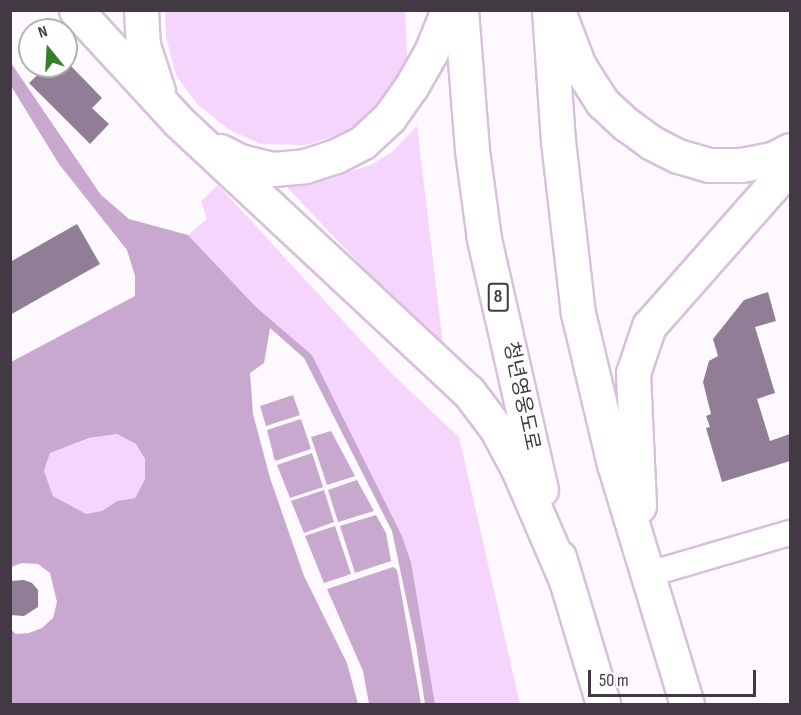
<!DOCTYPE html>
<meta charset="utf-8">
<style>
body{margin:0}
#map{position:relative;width:801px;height:715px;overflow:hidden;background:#fef9fe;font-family:"Sofia Sans Condensed","Noto Sans KR",sans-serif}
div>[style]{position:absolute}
.green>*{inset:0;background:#f6d5fc}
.water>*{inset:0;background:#c8a8ce}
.building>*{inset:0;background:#927d96}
.roads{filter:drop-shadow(2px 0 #d8c0dc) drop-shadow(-2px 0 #d8c0dc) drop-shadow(0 2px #d8c0dc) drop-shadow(0 -2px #d8c0dc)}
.minor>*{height:24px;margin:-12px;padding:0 12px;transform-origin:12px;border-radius:12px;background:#fff}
.highway>*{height:33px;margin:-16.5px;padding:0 16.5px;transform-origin:16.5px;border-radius:16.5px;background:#fff}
span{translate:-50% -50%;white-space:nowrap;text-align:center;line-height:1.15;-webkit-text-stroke:6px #fff;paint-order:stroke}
.shield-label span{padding:2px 4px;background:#fff;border:2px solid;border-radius:4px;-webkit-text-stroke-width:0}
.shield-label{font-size:18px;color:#423944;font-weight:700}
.street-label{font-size:20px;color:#423944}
.frame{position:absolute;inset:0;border:12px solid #423944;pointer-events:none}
.north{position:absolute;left:18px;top:18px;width:60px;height:60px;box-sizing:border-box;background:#fff;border:2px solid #b3b0b4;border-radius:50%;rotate:342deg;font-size:16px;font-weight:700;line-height:24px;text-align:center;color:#423944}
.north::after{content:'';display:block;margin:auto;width:21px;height:27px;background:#358028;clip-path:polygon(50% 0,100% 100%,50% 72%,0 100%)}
.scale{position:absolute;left:588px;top:670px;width:168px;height:27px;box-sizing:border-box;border:3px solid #423944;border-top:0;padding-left:8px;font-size:18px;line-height:21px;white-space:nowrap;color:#423944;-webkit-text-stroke:4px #fff;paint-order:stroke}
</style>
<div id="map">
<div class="green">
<i style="clip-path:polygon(165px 11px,405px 11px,408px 80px,352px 131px,306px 145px,260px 144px,228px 129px,197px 104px,176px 75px,166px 37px)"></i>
<i style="clip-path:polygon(417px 126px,444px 353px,283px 183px,312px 182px,369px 166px,392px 152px)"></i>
<i style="clip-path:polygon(218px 185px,391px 373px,459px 437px,520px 704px,435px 704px,411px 562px,402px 536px,312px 355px,256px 307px,188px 235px,207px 219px,201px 201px)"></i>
<i style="clip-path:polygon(117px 434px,136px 444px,145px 459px,145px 479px,135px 498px,117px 501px,102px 511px,86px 515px,53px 496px,44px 471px,50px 453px,89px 438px)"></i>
</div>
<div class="water">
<i style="clip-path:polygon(evenodd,11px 63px,101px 195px,129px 219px,188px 235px,256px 307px,312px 355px,402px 536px,411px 562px,435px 704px,425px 704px,416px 645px,392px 531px,304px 358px,270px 328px,264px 363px,250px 373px,253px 414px,270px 478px,304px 576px,347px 663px,358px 704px,11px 704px,11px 630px,16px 634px,29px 633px,42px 628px,53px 618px,57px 602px,50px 573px,38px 564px,22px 563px,11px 567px,11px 362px,135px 296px,135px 276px,127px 250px,59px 164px,11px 86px,11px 63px,117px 434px,136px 444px,145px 459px,145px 479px,135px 498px,117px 501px,102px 511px,86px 514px,53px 496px,44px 471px,50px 453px,89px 438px,117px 434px)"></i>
<i style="clip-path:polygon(293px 395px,300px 415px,266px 426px,260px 406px)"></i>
<i style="clip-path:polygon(301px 419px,311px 449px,275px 461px,267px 430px)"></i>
<i style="clip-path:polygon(331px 431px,355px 476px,327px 485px,311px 437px)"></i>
<i style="clip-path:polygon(312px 453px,323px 487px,290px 498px,277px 465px)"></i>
<i style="clip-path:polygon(357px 480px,374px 511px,338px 522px,328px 490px)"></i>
<i style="clip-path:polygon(324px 490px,334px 522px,304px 533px,291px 501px)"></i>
<i style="clip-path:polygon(376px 515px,386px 533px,391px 561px,355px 573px,340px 526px)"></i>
<i style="clip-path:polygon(335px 526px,351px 574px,324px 583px,305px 536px)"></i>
<i style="clip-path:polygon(393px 567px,397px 570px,421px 704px,369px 704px,363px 671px,327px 589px)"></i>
</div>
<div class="building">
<i style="clip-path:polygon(47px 66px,71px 66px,102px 98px,92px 108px,109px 124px,90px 144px,29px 83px)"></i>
<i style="clip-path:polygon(77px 224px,100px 264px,10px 315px,10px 262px)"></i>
<i style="clip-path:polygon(768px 292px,776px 321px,755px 327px,775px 393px,757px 399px,770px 441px,790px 434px,790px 461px,722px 482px,706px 428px,710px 427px,706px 416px,711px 414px,703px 382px,709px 361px,718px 356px,713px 339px,744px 300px)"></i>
<i style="clip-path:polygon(24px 580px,32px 583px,38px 590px,38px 607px,24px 616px,10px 615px,10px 581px)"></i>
</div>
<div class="roads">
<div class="minor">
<i style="left:646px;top:575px;width:150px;rotate:-16.3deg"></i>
</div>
<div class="highway">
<i style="left:76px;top:10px;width:151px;rotate:47.4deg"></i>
<i style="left:178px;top:121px;width:396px;rotate:43deg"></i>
<i style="left:468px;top:391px;width:46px;rotate:52.9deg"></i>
<i style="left:496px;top:428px;width:47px;rotate:61.8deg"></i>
<i style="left:518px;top:469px;width:119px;rotate:66.7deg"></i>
<i style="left:141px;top:10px;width:35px;rotate:87deg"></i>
<i style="left:143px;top:45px;width:48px;rotate:71.9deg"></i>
<i style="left:461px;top:10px;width:140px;rotate:85.5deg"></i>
<i style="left:472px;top:150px;width:90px;rotate:82.3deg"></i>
<i style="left:484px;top:239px;width:257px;rotate:77.2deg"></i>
<i style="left:549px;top:10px;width:131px;rotate:86.1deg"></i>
<i style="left:558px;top:141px;width:173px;rotate:83.4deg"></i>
<i style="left:578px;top:313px;width:155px;rotate:76.6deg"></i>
<i style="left:614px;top:464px;width:251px;rotate:73.1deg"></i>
<i style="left:560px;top:16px;width:53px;rotate:69.2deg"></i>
<i style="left:579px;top:66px;width:43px;rotate:57.4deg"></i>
<i style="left:602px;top:102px;width:33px;rotate:43deg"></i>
<i style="left:626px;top:124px;width:32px;rotate:36deg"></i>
<i style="left:652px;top:143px;width:29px;rotate:27deg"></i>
<i style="left:678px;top:156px;width:32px;rotate:16deg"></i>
<i style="left:709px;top:165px;width:32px"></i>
<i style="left:741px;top:165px;width:33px;rotate:-11deg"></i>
<i style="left:773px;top:159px;width:19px;rotate:-28deg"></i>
<i style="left:220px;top:151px;width:22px;rotate:27deg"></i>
<i style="left:240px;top:161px;width:34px;rotate:14deg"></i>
<i style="left:273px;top:169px;width:32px;rotate:-5deg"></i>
<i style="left:305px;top:166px;width:33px;rotate:-18deg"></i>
<i style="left:336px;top:156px;width:30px;rotate:-27deg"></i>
<i style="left:363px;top:142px;width:35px;rotate:-43deg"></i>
<i style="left:389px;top:118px;width:38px;rotate:-55deg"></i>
<i style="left:411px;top:87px;width:40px;rotate:-60.3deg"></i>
<i style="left:431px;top:52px;width:45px;rotate:-68deg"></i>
<i style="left:639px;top:506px;width:133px;rotate:-92.6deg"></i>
<i style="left:633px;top:373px;width:50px;rotate:-71.2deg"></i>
<i style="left:649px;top:326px;width:213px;rotate:-48.6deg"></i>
<i style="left:559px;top:557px;width:153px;rotate:73.3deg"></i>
</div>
</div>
<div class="shield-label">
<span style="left:498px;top:297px">8</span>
</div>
<div class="street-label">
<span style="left:521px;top:396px;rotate:78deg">청년영웅도로</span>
</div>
<div class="frame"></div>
<div class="north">N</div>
<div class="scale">50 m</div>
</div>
